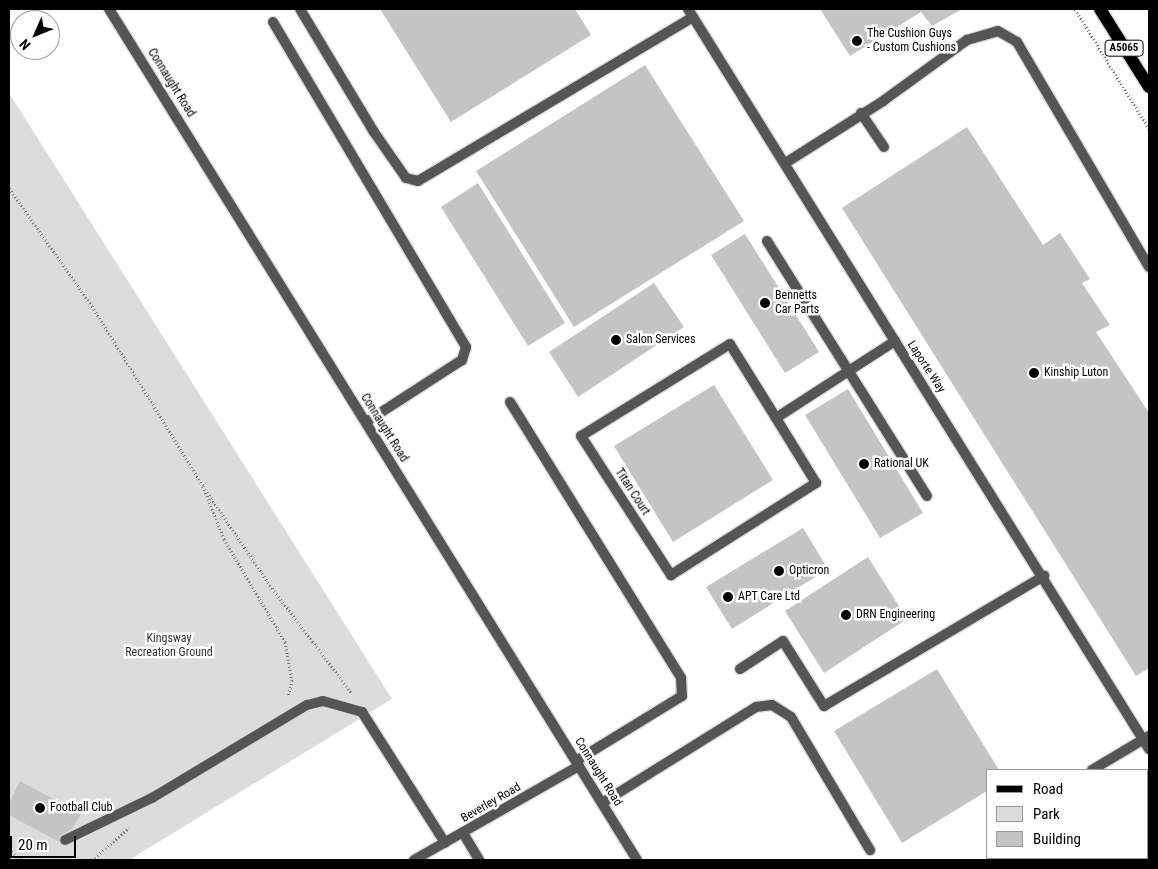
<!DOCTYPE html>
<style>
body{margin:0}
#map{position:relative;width:1158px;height:869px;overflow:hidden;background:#fff;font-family:"Roboto Condensed",sans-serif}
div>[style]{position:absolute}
.green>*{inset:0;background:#dcdcdc}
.building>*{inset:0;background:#c4c4c4}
.path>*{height:3px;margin-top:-1.5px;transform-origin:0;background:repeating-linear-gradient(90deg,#777 0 1px,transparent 0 3.5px)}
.roads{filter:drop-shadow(1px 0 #dbdbdb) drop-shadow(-1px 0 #dbdbdb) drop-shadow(0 1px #dbdbdb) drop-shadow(0 -1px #dbdbdb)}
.lane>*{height:10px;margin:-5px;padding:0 5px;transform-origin:5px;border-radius:5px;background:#555}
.street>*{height:10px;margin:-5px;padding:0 5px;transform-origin:5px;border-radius:5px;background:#555}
.primary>*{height:12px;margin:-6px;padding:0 6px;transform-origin:6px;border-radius:6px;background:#000}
.dots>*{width:14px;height:14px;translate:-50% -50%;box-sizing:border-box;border:2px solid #fff;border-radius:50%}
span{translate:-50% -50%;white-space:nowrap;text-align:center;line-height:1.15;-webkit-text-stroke:5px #fff;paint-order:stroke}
.shield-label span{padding:1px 4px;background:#fff;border:1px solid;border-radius:4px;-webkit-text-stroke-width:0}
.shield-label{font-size:11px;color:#000;font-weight:700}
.poi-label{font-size:12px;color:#000}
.left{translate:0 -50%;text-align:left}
.street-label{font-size:12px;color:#000}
.park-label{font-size:12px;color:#333}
.frame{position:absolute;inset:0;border:10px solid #000;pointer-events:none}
.legend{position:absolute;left:986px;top:769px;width:162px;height:90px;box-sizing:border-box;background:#fff;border:1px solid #999;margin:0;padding:6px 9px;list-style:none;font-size:15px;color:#000}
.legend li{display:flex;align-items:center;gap:10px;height:25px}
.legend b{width:25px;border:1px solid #999}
.north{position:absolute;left:10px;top:10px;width:50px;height:50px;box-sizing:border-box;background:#fff;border:1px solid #999;border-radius:50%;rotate:226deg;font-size:14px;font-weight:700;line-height:20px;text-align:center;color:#000}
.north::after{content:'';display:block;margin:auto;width:18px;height:22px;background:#000;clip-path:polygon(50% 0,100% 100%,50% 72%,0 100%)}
.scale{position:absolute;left:10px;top:836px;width:66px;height:22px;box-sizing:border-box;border:2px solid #000;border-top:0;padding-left:6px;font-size:15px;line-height:18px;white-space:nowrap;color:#000;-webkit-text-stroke:4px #fff;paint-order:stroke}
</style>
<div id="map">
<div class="green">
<i style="clip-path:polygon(9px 93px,392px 699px,129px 860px,9px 860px)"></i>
</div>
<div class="building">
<i style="clip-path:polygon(380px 9px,575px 9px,591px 35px,451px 122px)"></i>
<i style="clip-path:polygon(820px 9px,962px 9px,932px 26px,921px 12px,850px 56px)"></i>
<i style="clip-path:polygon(645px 65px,744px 221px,574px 327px,476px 171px)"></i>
<i style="clip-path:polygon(967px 127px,1043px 245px,1060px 233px,1090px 279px,1082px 283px,1110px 325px,1096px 332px,1149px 413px,1149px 668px,1136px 676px,842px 208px)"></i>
<i style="clip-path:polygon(478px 183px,565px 323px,528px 346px,441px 207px)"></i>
<i style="clip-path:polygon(745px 234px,819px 352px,785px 373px,711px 255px)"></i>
<i style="clip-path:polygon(654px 283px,684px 327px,578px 397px,549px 352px)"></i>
<i style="clip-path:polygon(714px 385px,773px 480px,673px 542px,614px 446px)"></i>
<i style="clip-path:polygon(848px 389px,923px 513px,880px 538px,805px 415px)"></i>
<i style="clip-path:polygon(803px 528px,828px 569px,732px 629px,706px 587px)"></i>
<i style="clip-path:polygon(868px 557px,907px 619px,824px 673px,785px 611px)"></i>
<i style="clip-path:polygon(937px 669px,999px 770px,987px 770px,987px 791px,902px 843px,834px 731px)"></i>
<i style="clip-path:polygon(20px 781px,81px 814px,63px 844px,9px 815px,9px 803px)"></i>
<i style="clip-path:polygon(993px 858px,1091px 858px,1092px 860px,989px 860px)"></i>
</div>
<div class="path">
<i style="left:1075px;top:9px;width:141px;rotate:58.3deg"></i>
<i style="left:9px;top:188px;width:144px;rotate:54.9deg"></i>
<i style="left:92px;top:306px;width:211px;rotate:58.3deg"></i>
<i style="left:203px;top:486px;width:57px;rotate:68.4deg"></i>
<i style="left:224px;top:539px;width:120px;rotate:59.4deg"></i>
<i style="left:285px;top:642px;width:39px;rotate:80deg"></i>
<i style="left:292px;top:680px;width:17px;rotate:103deg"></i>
<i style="left:207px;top:492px;width:116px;rotate:55.9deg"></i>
<i style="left:272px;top:588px;width:131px;rotate:52.8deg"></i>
<i style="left:9px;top:849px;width:16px;rotate:43deg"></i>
<i style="left:92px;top:860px;width:49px;rotate:-40.9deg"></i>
</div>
<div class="roads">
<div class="lane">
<i style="left:300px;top:9px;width:144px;rotate:59deg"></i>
<i style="left:374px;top:132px;width:56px;rotate:55.2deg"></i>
<i style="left:406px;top:178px;width:12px;rotate:14deg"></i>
<i style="left:418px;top:181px;width:320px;rotate:-30.8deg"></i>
<i style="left:273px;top:22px;width:378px;rotate:59.3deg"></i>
<i style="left:466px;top:347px;width:14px;rotate:107deg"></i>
<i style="left:462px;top:360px;width:114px;rotate:147.1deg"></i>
<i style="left:861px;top:113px;width:41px;rotate:55.9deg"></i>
<i style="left:787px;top:162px;width:114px;rotate:-32.4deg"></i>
<i style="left:883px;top:101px;width:104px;rotate:-36deg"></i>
<i style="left:967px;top:40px;width:32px;rotate:-16deg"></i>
<i style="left:998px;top:31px;width:22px;rotate:30deg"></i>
<i style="left:1017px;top:42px;width:261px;rotate:59.6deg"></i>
<i style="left:767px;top:241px;width:301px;rotate:57.9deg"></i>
<i style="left:510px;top:402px;width:325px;rotate:58.2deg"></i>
<i style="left:681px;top:678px;width:18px;rotate:87deg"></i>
<i style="left:682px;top:696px;width:124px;rotate:148.5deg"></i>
<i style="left:776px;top:418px;width:87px;rotate:-121.9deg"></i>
<i style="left:730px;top:344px;width:175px;rotate:148.3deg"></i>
<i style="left:581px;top:436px;width:166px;rotate:57.1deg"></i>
<i style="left:671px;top:575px;width:172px;rotate:-32.4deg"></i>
<i style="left:816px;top:483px;width:76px;rotate:-121.6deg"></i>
<i style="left:776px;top:418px;width:142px;rotate:-32.9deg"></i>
<i style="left:740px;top:669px;width:51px;rotate:-33.1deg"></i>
<i style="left:783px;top:641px;width:77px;rotate:57.8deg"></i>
<i style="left:824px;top:706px;width:256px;rotate:-30.6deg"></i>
<i style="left:1092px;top:770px;width:66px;rotate:-30.8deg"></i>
<i style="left:602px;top:803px;width:181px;rotate:-31.9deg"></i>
<i style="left:756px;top:707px;width:16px;rotate:-7deg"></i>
<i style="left:772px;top:705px;width:22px;rotate:32deg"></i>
<i style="left:791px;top:717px;width:155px;rotate:59.3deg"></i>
<i style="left:463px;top:833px;width:31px;rotate:59deg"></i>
<i style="left:65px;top:840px;width:97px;rotate:-25.8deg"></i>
<i style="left:152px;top:798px;width:181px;rotate:-31deg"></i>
<i style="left:307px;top:705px;width:16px;rotate:-14deg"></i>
<i style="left:323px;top:701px;width:41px;rotate:15.8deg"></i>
<i style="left:362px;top:712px;width:155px;rotate:57.6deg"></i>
</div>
<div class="street">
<i style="left:109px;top:9px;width:1001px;rotate:58.18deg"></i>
<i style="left:688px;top:9px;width:872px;rotate:58.08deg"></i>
<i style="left:414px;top:860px;width:190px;rotate:-29.7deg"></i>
</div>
<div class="primary">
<i style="left:1100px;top:9px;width:92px;rotate:57.9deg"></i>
</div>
</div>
<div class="dots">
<i style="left:857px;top:41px;background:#000"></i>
<i style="left:765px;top:303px;background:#000"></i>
<i style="left:616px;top:340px;background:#000"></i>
<i style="left:1034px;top:373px;background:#000"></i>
<i style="left:864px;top:464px;background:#000"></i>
<i style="left:779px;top:571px;background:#000"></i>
<i style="left:728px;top:597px;background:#000"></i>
<i style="left:846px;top:615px;background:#000"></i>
<i style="left:40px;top:808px;background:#000"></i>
</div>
<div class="shield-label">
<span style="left:1124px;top:48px">A5065</span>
</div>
<div class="poi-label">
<span class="left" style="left:867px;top:41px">The Cushion Guys<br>- Custom Cushions</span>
<span class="left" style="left:775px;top:303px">Bennetts<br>Car Parts</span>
<span class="left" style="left:626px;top:340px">Salon Services</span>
<span class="left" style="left:1044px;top:373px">Kinship Luton</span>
<span class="left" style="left:874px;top:464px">Rational UK</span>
<span class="left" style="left:789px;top:571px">Opticron</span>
<span class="left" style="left:738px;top:597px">APT Care Ltd</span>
<span class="left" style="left:856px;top:615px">DRN Engineering</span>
<span class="left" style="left:50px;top:808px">Football Club</span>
</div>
<div class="street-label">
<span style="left:171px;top:83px;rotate:58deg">Connaught Road</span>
<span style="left:926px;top:367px;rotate:57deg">Laporte Way</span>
<span style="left:384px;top:428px;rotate:58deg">Connaught Road</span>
<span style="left:632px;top:492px;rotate:57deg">Titan Court</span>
<span style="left:598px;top:772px;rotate:58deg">Connaught Road</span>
<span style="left:491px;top:803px;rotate:-30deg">Beverley Road</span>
</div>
<div class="park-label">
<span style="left:169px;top:646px">Kingsway<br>Recreation Ground</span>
</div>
<div class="frame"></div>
<ul class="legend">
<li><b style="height:6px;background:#000"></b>Road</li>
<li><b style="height:14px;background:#dcdcdc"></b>Park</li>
<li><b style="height:14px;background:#c4c4c4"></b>Building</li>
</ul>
<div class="north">N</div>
<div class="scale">20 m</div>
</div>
